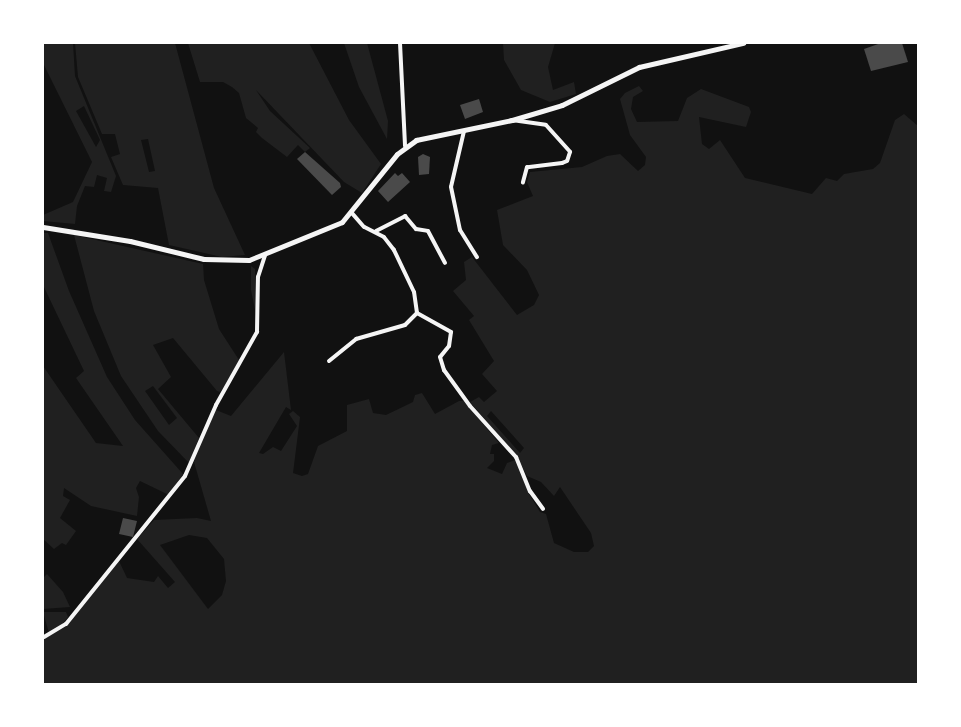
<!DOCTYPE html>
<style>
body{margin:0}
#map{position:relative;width:961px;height:727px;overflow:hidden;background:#111;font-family:"Exo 2",sans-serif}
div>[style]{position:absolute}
.green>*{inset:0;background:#202020}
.building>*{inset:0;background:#4a4a4a}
.minor>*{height:4px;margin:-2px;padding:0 2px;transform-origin:2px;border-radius:2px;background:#f5f5f5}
.tertiary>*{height:5px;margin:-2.5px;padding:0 2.5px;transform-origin:2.5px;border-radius:2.5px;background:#f5f5f5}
span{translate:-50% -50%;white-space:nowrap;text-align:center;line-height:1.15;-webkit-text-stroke:3px #fff;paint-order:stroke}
.frame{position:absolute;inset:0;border:44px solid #fff;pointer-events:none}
</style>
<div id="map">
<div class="green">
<i style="clip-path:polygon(evenodd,43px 43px,73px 43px,75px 76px,116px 176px,111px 192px,104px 191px,107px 178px,97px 175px,94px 187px,85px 186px,77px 206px,75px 224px,43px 221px,43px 215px,73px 202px,92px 162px,43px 63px,43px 43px,84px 106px,100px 140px,96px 147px,76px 111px,84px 106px)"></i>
<i style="clip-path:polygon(evenodd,75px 43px,175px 43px,214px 188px,245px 255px,222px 257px,169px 245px,158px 188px,123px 185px,111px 157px,120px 154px,115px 134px,102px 134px,78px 77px,75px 43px,148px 139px,155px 171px,149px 172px,141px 140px,148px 139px)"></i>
<i style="clip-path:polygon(188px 43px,309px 43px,349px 120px,381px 164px,362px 193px,344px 182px,256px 90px,270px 111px,310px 148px,305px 152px,298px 145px,287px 157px,262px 138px,256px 132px,258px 128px,246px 118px,239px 93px,232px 87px,223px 82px,200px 82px)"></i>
<i style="clip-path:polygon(344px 43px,367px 43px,388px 121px,387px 139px,359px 87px)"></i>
<i style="clip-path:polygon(503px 43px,555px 43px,548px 67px,553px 90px,574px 82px,576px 94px,550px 102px,521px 90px,504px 60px)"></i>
<i style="clip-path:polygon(evenodd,639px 86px,643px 91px,633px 97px,631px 109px,637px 122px,678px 121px,687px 98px,701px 89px,749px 107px,751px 112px,746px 127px,699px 117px,702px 144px,709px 149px,720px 140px,745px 178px,812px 194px,826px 178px,837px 181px,844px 174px,873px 169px,880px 163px,895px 120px,904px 114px,918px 126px,918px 684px,43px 684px,43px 639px,65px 627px,119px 561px,127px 578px,154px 582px,158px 576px,168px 588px,175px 582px,137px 539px,154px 520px,197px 518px,211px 521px,194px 462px,196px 455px,216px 410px,231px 416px,284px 352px,291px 410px,286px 407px,259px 453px,263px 454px,273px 447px,281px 451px,297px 426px,289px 414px,293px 411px,300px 417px,293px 473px,302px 476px,308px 474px,318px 446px,347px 431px,347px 405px,369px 399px,373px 413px,386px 415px,413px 402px,415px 395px,422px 393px,435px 414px,459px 401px,464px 401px,499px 443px,492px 445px,490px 454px,494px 454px,494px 461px,487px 468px,502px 474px,507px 463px,515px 460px,529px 494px,540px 512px,546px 514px,554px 543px,574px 552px,588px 552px,594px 546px,591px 533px,560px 487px,554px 496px,541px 482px,527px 476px,517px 456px,470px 402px,479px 397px,484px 402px,497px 391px,482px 374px,494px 361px,469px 320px,474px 316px,453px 291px,466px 280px,464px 262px,472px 257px,517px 315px,534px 305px,539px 295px,527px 270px,503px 245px,497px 210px,533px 196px,527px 182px,530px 172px,582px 167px,607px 156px,620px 154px,638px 171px,645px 165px,646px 157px,630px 135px,620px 99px,625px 93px,639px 86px,491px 411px,524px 448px,520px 453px,487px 416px,491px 411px,639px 86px,189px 535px,207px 538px,224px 559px,226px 581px,222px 595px,208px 609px,160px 545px,189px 535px)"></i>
<i style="clip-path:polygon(43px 233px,48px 233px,69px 291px,107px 377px,135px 420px,183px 474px,169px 495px,140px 481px,136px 488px,139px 497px,137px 516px,91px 506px,64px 488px,63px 496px,70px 500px,60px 518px,76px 531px,66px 545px,62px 543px,54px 549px,43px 539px,43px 366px,96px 443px,123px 446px,76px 378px,84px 371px,43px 285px)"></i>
<i style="clip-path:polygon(evenodd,74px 235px,203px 264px,204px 280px,219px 329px,239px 360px,224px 387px,220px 392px,217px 391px,173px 338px,153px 345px,171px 377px,158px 389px,199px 438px,189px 463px,158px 431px,121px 376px,94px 311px,74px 235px,153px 386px,177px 418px,169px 425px,145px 391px,153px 386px)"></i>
<i style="clip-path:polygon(251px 266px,255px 269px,257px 319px,251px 290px)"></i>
<i style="clip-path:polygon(47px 574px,63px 592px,70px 607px,43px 609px,43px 578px)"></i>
<i style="clip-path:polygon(43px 612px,66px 612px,68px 617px,59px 628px,49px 633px)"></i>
</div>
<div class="building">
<i style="clip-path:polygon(881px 43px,902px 43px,908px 62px,871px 71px,864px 49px)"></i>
<i style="clip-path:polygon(479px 99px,483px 112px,465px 119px,460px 105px)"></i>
<i style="clip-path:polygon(305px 152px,340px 183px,341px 187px,332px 195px,297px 159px)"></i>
<i style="clip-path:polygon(423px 154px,430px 157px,429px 174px,419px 175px,418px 157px)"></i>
<i style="clip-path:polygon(395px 173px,398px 176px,402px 173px,410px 182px,388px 202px,378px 191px)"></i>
<i style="clip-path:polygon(123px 518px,137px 521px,133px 537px,119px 534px)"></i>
</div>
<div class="minor">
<i style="left:400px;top:43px;width:103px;rotate:87.2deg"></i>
<i style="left:512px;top:120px;width:34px;rotate:8deg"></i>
<i style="left:546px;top:125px;width:36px;rotate:48deg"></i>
<i style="left:570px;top:152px;width:9px;rotate:108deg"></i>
<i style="left:567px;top:161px;width:5px;rotate:158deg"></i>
<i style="left:562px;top:163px;width:35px;rotate:173deg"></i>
<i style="left:527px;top:167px;width:16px;rotate:105deg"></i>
<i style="left:464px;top:131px;width:57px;rotate:103.1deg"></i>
<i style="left:451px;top:187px;width:44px;rotate:78.2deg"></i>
<i style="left:460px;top:230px;width:32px;rotate:58deg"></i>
<i style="left:376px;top:231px;width:33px;rotate:-27deg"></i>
<i style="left:405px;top:216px;width:17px;rotate:50deg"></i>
<i style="left:416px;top:229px;width:12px;rotate:9deg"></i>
<i style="left:428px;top:231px;width:36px;rotate:62deg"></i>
<i style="left:417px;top:313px;width:39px;rotate:29deg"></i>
<i style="left:451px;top:332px;width:14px;rotate:98deg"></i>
<i style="left:449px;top:346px;width:14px;rotate:129deg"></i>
<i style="left:440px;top:357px;width:14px;rotate:73deg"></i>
<i style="left:444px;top:370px;width:44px;rotate:54.2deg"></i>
<i style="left:470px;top:406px;width:69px;rotate:48deg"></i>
<i style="left:516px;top:457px;width:37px;rotate:68deg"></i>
<i style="left:530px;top:491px;width:22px;rotate:54deg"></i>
<i style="left:329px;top:361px;width:35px;rotate:-39deg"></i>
<i style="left:356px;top:339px;width:51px;rotate:-15.9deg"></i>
<i style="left:405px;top:325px;width:17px;rotate:-45deg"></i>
<i style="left:417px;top:313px;width:21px;rotate:-98deg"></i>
<i style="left:414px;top:292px;width:47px;rotate:-115.5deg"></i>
<i style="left:394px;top:250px;width:16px;rotate:-128deg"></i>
<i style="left:384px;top:237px;width:22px;rotate:-153deg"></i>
<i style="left:364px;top:227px;width:18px;rotate:-131deg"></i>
<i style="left:44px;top:637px;width:26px;rotate:-31deg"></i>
<i style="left:66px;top:624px;width:190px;rotate:-51.2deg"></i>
<i style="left:185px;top:476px;width:77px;rotate:-66.4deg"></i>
<i style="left:216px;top:405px;width:84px;rotate:-60.7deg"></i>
<i style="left:257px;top:332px;width:55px;rotate:-89deg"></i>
<i style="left:258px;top:277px;width:23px;rotate:-72deg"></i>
</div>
<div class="tertiary">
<i style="left:43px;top:227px;width:88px;rotate:9.1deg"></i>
<i style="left:130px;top:241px;width:76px;rotate:13.7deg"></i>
<i style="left:204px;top:259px;width:45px;rotate:1.3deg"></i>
<i style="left:249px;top:260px;width:100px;rotate:-22.2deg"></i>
<i style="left:342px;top:222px;width:87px;rotate:-51deg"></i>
<i style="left:397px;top:154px;width:24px;rotate:-36deg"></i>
<i style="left:416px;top:140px;width:98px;rotate:-11.8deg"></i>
<i style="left:512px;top:120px;width:52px;rotate:-16.7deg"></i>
<i style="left:562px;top:105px;width:86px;rotate:-26.3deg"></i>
<i style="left:639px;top:67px;width:107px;rotate:-13deg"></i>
</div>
<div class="frame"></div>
</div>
